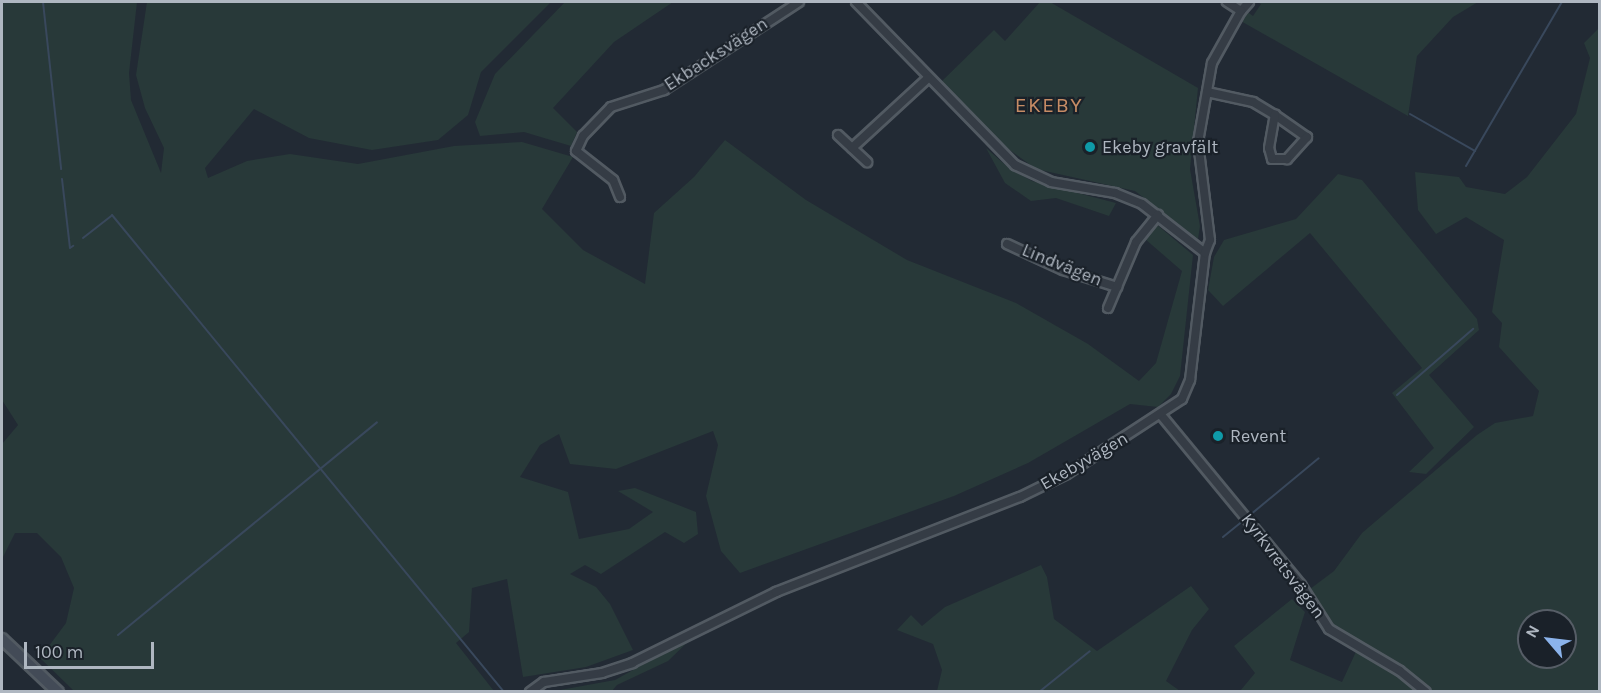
<!DOCTYPE html>
<meta charset="utf-8">
<style>
body{margin:0}
#map{position:relative;width:1601px;height:693px;overflow:hidden;background:#222a34;font-family:Karla,sans-serif}
div>[style]{position:absolute}
.green>*{inset:0;background:#283939}
.stream>*{height:2px;margin:-1px;padding:0 1px;transform-origin:1px;border-radius:1px;background:#39485c}
.roads{filter:drop-shadow(2px 0 #525a62) drop-shadow(-2px 0 #525a62) drop-shadow(0 2px #525a62) drop-shadow(0 -2px #525a62)}
.street>*{height:8px;margin:-4px;padding:0 4px;transform-origin:4px;border-radius:4px;background:#353c45}
.secondary>*{height:10px;margin:-5px;padding:0 5px;transform-origin:5px;border-radius:5px;background:#434b57}
.dots>*{width:16px;height:16px;translate:-50% -50%;box-sizing:border-box;border:3px solid #1a2129;border-radius:50%}
span{translate:-50% -50%;white-space:nowrap;text-align:center;line-height:1.15;-webkit-text-stroke:4.5px #1a2129;paint-order:stroke}
.street-label{font-size:18px;color:#afb7c1}
.poi-label{font-size:18px;color:#afb7c1}
.left{translate:0 -50%;text-align:left}
.quarter-label{font-size:21px;color:#c68c65;letter-spacing:1.5px}
.frame{position:absolute;inset:0;border:3px solid #afb7c1;pointer-events:none}
.north{position:absolute;left:1517px;top:609px;width:60px;height:60px;box-sizing:border-box;background:#1a2129;border:2px solid #565d66;border-radius:50%;rotate:298deg;font-size:16px;font-weight:700;line-height:24px;text-align:center;color:#afb7c1}
.north::after{content:'';display:block;margin:auto;width:21px;height:27px;background:#8bb3eb;clip-path:polygon(50% 0,100% 100%,50% 72%,0 100%)}
.scale{position:absolute;left:24px;top:642px;width:130px;height:27px;box-sizing:border-box;border:3px solid #afb7c1;border-top:0;padding-left:8px;font-size:18px;line-height:21px;white-space:nowrap;color:#afb7c1;-webkit-text-stroke:4px #1a2129;paint-order:stroke}
</style>
<div id="map">
<div class="green">
<i style="clip-path:polygon(2px 2px,137px 2px,129px 73px,131px 100px,161px 173px,164px 148px,145px 108px,136px 75px,147px 2px,551px 2px,481px 72px,468px 115px,438px 140px,372px 150px,309px 138px,254px 109px,205px 168px,208px 178px,247px 161px,290px 154px,358px 164px,454px 146px,522px 142px,573px 157px,542px 209px,583px 250px,645px 284px,654px 213px,694px 177px,725px 140px,806px 200px,907px 260px,1016px 303px,1088px 344px,1139px 381px,1156px 363px,1182px 271px,1145px 239px,1156px 224px,1193px 255px,1180px 376px,1171px 394px,1158px 407px,1130px 404px,1028px 463px,954px 496px,740px 573px,721px 551px,706px 496px,718px 445px,713px 431px,616px 469px,570px 464px,559px 434px,540px 445px,520px 477px,568px 492px,579px 539px,629px 529px,653px 512px,618px 491px,635px 488px,696px 512px,698px 534px,684px 543px,665px 532px,601px 574px,585px 565px,570px 574px,596px 587px,610px 604px,633px 650px,586px 667px,523px 677px,507px 579px,472px 588px,469px 632px,456px 643px,494px 691px,74px 691px,40px 658px,66px 623px,74px 588px,61px 557px,37px 533px,15px 533px,2px 559px,2px 444px,18px 425px,2px 400px)"></i>
<i style="clip-path:polygon(565px 2px,673px 2px,614px 42px,553px 108px,577px 132px,571px 146px,524px 132px,480px 136px,475px 122px,495px 74px)"></i>
<i style="clip-path:polygon(1040px 2px,1050px 2px,1198px 88px,1190px 169px,1200px 226px,1198px 239px,1135px 191px,1036px 169px,1003px 145px,941px 82px,994px 30px,1005px 41px)"></i>
<i style="clip-path:polygon(1257px 2px,1478px 2px,1453px 17px,1417px 56px,1408px 116px,1239px 20px,1246px 11px,1253px 16px,1261px 4px)"></i>
<i style="clip-path:polygon(evenodd,1599px 28px,1599px 691px,1240px 691px,1255px 673px,1234px 646px,1292px 599px,1305px 612px,1290px 660px,1342px 682px,1360px 643px,1334px 625px,1310px 589px,1334px 571px,1362px 533px,1477px 435px,1495px 423px,1533px 416px,1539px 391px,1499px 347px,1502px 323px,1492px 312px,1504px 240px,1466px 217px,1436px 234px,1418px 210px,1415px 172px,1459px 177px,1466px 187px,1505px 194px,1527px 177px,1576px 114px,1590px 58px,1584px 43px,1599px 28px,1529px 621px,1565px 621px,1565px 657px,1529px 657px,1529px 621px)"></i>
<i style="clip-path:polygon(986px 148px,1010px 169px,1032px 181px,1116px 203px,1109px 216px,1056px 198px,1031px 201px,1005px 183px)"></i>
<i style="clip-path:polygon(1338px 174px,1362px 180px,1477px 319px,1479px 330px,1429px 375px,1474px 427px,1426px 474px,1409px 472px,1434px 448px,1392px 393px,1422px 368px,1310px 233px,1223px 306px,1208px 290px,1214px 257px,1224px 240px,1296px 219px)"></i>
<i style="clip-path:polygon(1041px 565px,1047px 577px,1054px 619px,1097px 651px,1191px 586px,1209px 609px,1192px 630px,1166px 681px,1180px 691px,937px 691px,942px 670px,933px 644px,897px 630px,911px 615px,922px 626px,945px 607px)"></i>
<i style="clip-path:polygon(694px 636px,668px 661px,617px 685px,612px 691px,549px 692px,615px 680px)"></i>
</div>
<div class="stream">
<i style="left:43px;top:2px;width:168px;rotate:83.8deg"></i>
<i style="left:1410px;top:114px;width:75px;rotate:29.6deg"></i>
<i style="left:1466px;top:166px;width:190px;rotate:-59.7deg"></i>
<i style="left:62px;top:179px;width:69px;rotate:83.4deg"></i>
<i style="left:70px;top:248px;width:4px;rotate:-34deg"></i>
<i style="left:83px;top:238px;width:37px;rotate:-38deg"></i>
<i style="left:112px;top:215px;width:617px;rotate:50.59deg"></i>
<i style="left:1397px;top:395px;width:101px;rotate:-41deg"></i>
<i style="left:1250px;top:515px;width:89px;rotate:-39.6deg"></i>
<i style="left:1223px;top:537px;width:27px;rotate:-39deg"></i>
<i style="left:118px;top:635px;width:335px;rotate:-39.4deg"></i>
<i style="left:1039px;top:692px;width:65px;rotate:-38.8deg"></i>
</div>
<div class="roads">
<div class="street">
<i style="left:856px;top:2px;width:228px;rotate:45.7deg"></i>
<i style="left:1015px;top:165px;width:40px;rotate:25deg"></i>
<i style="left:1051px;top:182px;width:65px;rotate:9.8deg"></i>
<i style="left:1115px;top:193px;width:29px;rotate:22deg"></i>
<i style="left:1142px;top:204px;width:80px;rotate:37.9deg"></i>
<i style="left:1241px;top:11px;width:12px;rotate:-48deg"></i>
<i style="left:1207px;top:92px;width:47px;rotate:12.3deg"></i>
<i style="left:1253px;top:102px;width:26px;rotate:31deg"></i>
<i style="left:1275px;top:115px;width:39px;rotate:35deg"></i>
<i style="left:1307px;top:137px;width:30px;rotate:132deg"></i>
<i style="left:1287px;top:159px;width:15px;rotate:180deg"></i>
<i style="left:1272px;top:159px;width:11px;rotate:-105deg"></i>
<i style="left:1269px;top:148px;width:34px;rotate:-80deg"></i>
<i style="left:838px;top:135px;width:40px;rotate:43deg"></i>
<i style="left:852px;top:148px;width:103px;rotate:-42.6deg"></i>
<i style="left:620px;top:197px;width:18px;rotate:-112deg"></i>
<i style="left:613px;top:180px;width:47px;rotate:-141.9deg"></i>
<i style="left:576px;top:151px;width:17px;rotate:-65deg"></i>
<i style="left:583px;top:136px;width:40px;rotate:-46deg"></i>
<i style="left:611px;top:107px;width:56px;rotate:-17.8deg"></i>
<i style="left:664px;top:90px;width:161px;rotate:-33.1deg"></i>
<i style="left:1007px;top:244px;width:62px;rotate:24.9deg"></i>
<i style="left:1063px;top:270px;width:57px;rotate:17.5deg"></i>
<i style="left:1108px;top:308px;width:72px;rotate:-67deg"></i>
<i style="left:1136px;top:242px;width:35px;rotate:-51deg"></i>
<i style="left:1161px;top:415px;width:220px;rotate:50.5deg"></i>
<i style="left:1301px;top:585px;width:52px;rotate:57.5deg"></i>
<i style="left:1329px;top:629px;width:82px;rotate:30.6deg"></i>
<i style="left:1400px;top:671px;width:33px;rotate:39deg"></i>
<i style="left:530px;top:692px;width:17px;rotate:-36deg"></i>
<i style="left:544px;top:682px;width:59px;rotate:-8.8deg"></i>
<i style="left:602px;top:673px;width:32px;rotate:-18deg"></i>
<i style="left:632px;top:663px;width:161px;rotate:-26.2deg"></i>
<i style="left:776px;top:592px;width:262px;rotate:-21.3deg"></i>
<i style="left:1020px;top:497px;width:52px;rotate:-26.1deg"></i>
<i style="left:1067px;top:474px;width:137px;rotate:-33.1deg"></i>
<i style="left:1182px;top:399px;width:21px;rotate:-67deg"></i>
<i style="left:1190px;top:380px;width:128px;rotate:-83.3deg"></i>
<i style="left:1205px;top:253px;width:14px;rotate:-69deg"></i>
<i style="left:1210px;top:240px;width:99px;rotate:-97deg"></i>
<i style="left:1198px;top:142px;width:80px;rotate:-80deg"></i>
<i style="left:1212px;top:63px;width:60px;rotate:-60.9deg"></i>
<i style="left:1241px;top:11px;width:17px;rotate:-147deg"></i>
</div>
<div class="secondary">
<i style="left:2px;top:639px;width:77px;rotate:43.4deg"></i>
</div>
</div>
<div class="dots">
<i style="left:1090px;top:147px;background:#0f9aa8"></i>
<i style="left:1218px;top:436px;background:#0f9aa8"></i>
</div>
<div class="street-label">
<span style="left:716px;top:54px;rotate:-33deg">Ekbacksvägen</span>
<span style="left:1062px;top:265px;rotate:22deg">Lindvägen</span>
<span style="left:1084px;top:461px;rotate:-30deg">Ekebyvägen</span>
<span style="left:1283px;top:566px;rotate:53deg">Kyrkvretsvägen</span>
</div>
<div class="poi-label">
<span class="left" style="left:1102px;top:147px">Ekeby gravfält</span>
<span class="left" style="left:1230px;top:436px">Revent</span>
</div>
<div class="quarter-label">
<span style="left:1049px;top:105px">EKEBY</span>
</div>
<div class="frame"></div>
<div class="north">N</div>
<div class="scale">100 m</div>
</div>
